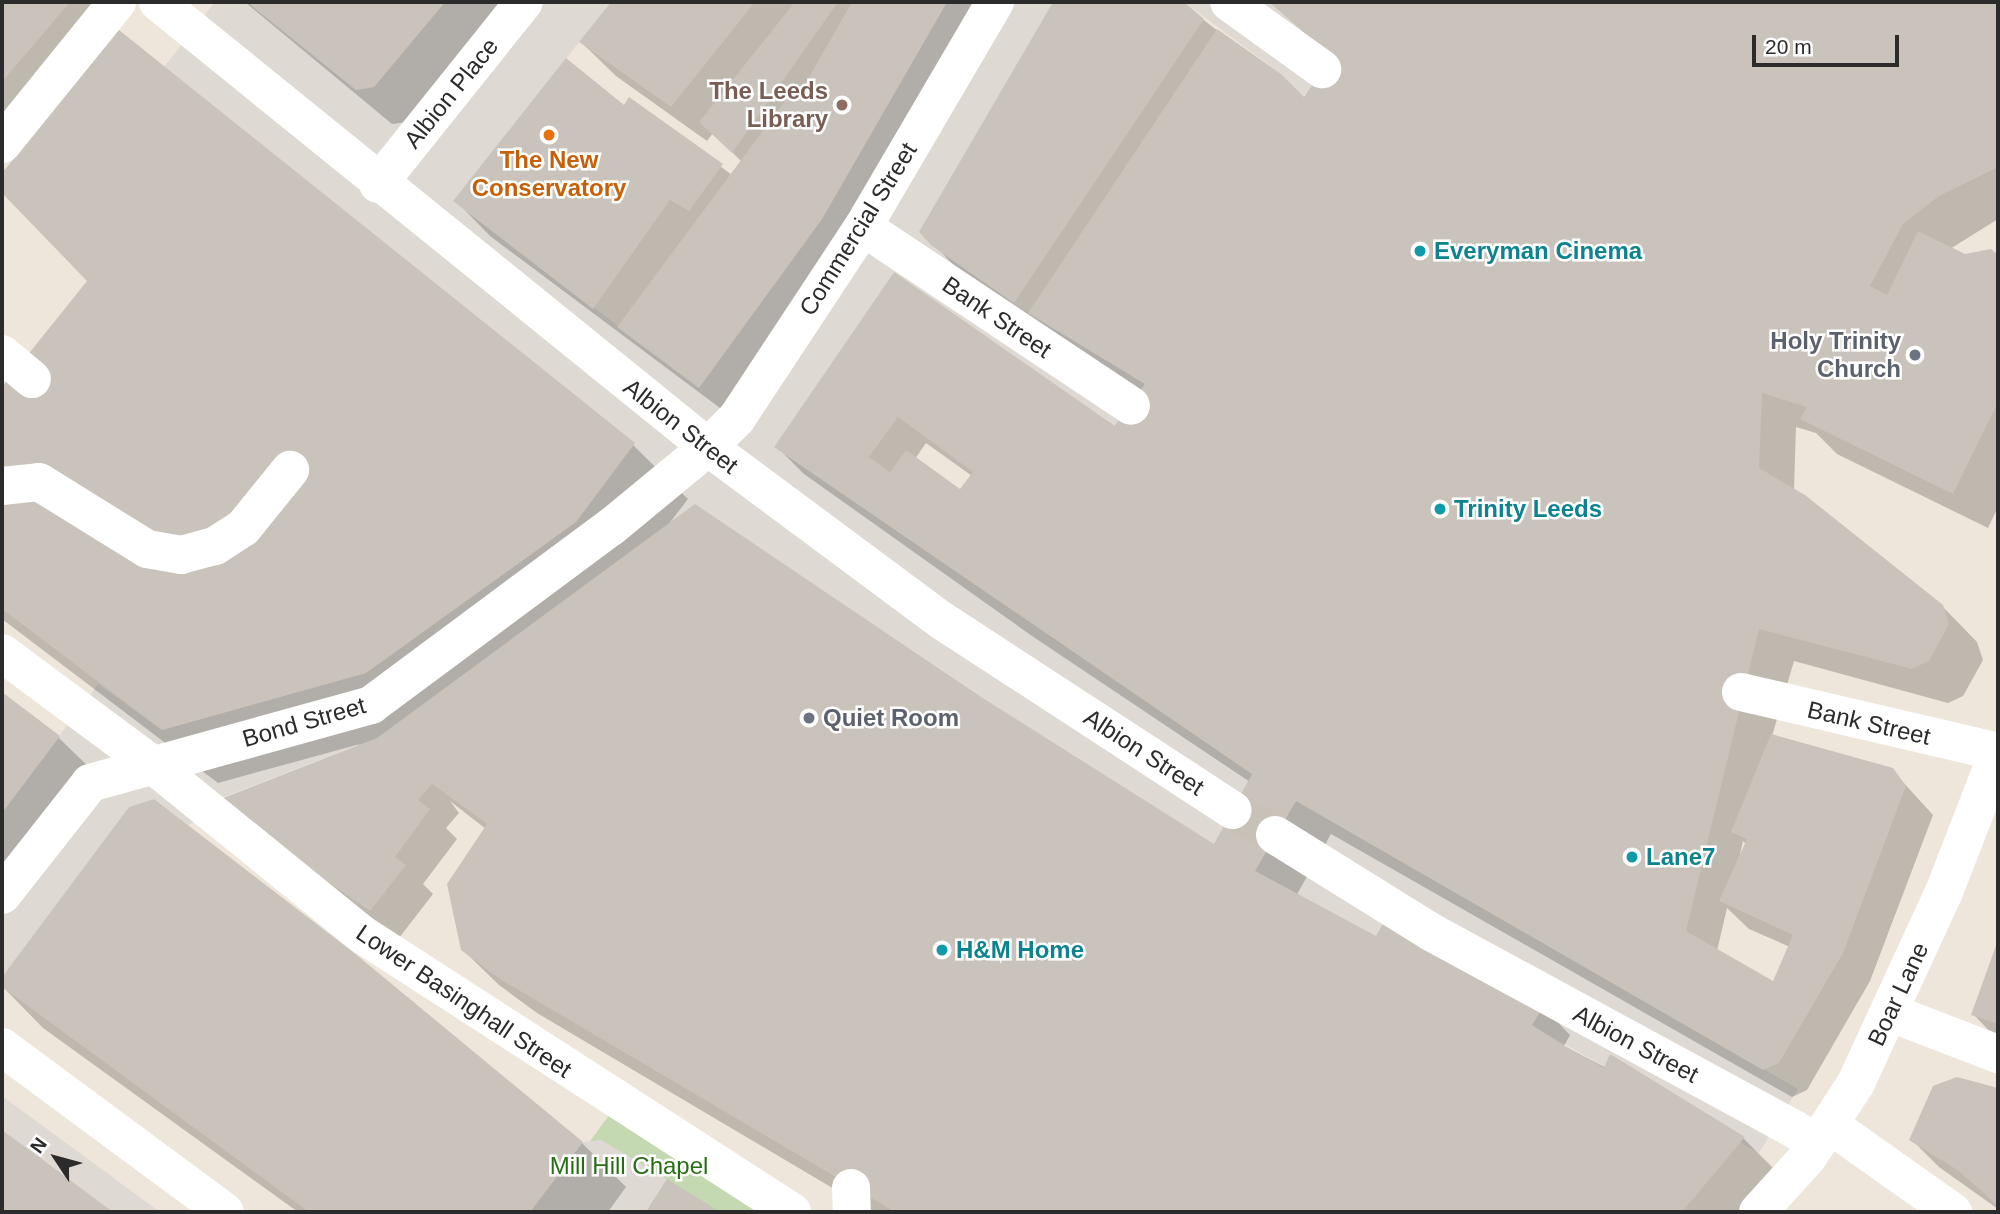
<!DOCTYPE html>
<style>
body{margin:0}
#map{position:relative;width:2000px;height:1214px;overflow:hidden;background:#eee6db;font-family:Helvetica,sans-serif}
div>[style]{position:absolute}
.cemetery>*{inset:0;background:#c4d9b1}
.plaza>*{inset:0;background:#ded9d3}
.shadow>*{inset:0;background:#0003}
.building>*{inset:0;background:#c9c3bb}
.minor-tunnel>*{height:38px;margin-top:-19px;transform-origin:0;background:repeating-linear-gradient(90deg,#c7c1b8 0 38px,transparent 0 57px)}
.minor>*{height:38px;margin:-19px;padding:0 19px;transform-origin:19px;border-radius:19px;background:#fff}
.dots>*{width:19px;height:19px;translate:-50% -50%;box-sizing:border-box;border:4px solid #fff;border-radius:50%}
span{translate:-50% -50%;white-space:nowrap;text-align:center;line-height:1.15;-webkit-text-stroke:5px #fff;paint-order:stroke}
.education-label{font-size:24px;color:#785e54;font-weight:700}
.right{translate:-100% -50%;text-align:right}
.street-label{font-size:24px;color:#2b2b2b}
.food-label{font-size:24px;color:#c56008;font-weight:700}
.culture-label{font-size:24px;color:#0d838f;font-weight:700}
.left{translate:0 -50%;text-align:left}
.worship-label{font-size:24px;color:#5b616d;font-weight:700}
.park-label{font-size:24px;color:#266e14}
.frame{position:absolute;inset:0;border:4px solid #2b2b2b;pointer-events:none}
.north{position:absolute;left:21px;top:1123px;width:70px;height:70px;-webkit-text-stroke:5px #fff;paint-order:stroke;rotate:306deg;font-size:19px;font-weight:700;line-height:28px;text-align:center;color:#2b2b2b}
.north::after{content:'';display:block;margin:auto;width:24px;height:32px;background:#2b2b2b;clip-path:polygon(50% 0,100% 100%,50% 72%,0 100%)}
.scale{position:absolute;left:1752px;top:35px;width:147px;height:32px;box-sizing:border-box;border:4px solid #2b2b2b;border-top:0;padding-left:9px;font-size:21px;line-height:24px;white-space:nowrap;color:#2b2b2b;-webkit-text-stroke:5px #fff;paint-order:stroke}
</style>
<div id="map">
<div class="cemetery">
<i style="clip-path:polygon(618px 1103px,780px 1212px,538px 1212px)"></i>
</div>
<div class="plaza">
<i style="clip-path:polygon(215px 2px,247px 2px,356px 90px,374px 87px,445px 2px,611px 2px,453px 201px,699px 387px,822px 219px,947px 2px,1053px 2px,920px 232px,932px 246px,1020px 308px,1145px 384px,1115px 426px,894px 272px,774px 447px,1252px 774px,1798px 1089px,1759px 1153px,1239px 862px,377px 738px,213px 801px,211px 814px,188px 825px,154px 799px,129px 807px,2px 977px,2px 813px,98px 684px,162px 730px,366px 673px,572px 523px,634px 444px,164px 67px)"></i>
<i style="clip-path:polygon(1184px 2px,1287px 2px,1335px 50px,1303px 97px,1281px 74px)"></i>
<i style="clip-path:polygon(2px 1096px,160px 1212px,113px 1212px,2px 1130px)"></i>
<i style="clip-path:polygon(601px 1140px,667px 1179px,646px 1212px,530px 1212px,583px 1142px)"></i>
</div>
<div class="shadow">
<i style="clip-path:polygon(2px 2px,89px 2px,114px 26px,2px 157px)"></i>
<i style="clip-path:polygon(245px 2px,508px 2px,409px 122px,392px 124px)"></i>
<i style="clip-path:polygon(613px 2px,1000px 2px,728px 414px,490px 236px,456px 201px,624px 107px,630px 100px,732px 175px,742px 162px,713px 133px,707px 141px,616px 76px,581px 42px)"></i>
<i style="clip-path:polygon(evenodd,1054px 2px,1181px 2px,1304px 99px,1332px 57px,1270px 2px,1998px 2px,1998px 219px,1950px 249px,1964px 256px,1991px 251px,1998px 258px,1998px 507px,1988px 528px,1837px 454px,1816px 433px,1796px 427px,1794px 490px,1942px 606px,1977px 642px,1983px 660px,1963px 696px,1948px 703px,1794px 661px,1772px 736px,1892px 770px,1933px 815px,1870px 981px,1807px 1090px,1792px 1097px,1331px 834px,1296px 896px,1383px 943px,1543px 1007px,1570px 1035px,1564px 1046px,1743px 1138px,1778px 1173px,1746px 1212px,873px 1212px,537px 1013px,499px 985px,463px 950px,486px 829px,450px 801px,459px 813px,446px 828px,457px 839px,423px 884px,433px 894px,399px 938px,243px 829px,360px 744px,218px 783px,2px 619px,2px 389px,89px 281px,2px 191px,2px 176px,120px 33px,633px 445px,688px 499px,668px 525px,980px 699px,1214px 848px,1250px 782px,1032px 636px,804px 474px,776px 446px,894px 274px,1114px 427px,1141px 394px,962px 274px,922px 232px,1054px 2px,926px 443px,972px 476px,961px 492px,915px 459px,926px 443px,1054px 2px,1743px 841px,1747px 845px,1739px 859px,1743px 841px,1054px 2px,1727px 908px,1749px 929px,1790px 947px,1774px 983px,1717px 951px,1727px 908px)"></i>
<i style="clip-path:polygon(2px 694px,59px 738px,94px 772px,2px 893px)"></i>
<i style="clip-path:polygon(130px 808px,582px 1143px,626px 1187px,608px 1212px,298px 1212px,43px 1028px,2px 986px,2px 980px)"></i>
<i style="clip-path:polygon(1998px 945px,1998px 1040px,1973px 1014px)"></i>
<i style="clip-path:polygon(1958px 1079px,1998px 1089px,1998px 1209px,1939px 1167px,1911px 1139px)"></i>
<i style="clip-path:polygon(2px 1132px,110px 1212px,2px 1212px)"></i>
</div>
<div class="building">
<i style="clip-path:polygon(2px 2px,70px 2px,2px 82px)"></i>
<i style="clip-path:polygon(247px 2px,445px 2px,374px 87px,356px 90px)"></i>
<i style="clip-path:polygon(611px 2px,755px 2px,671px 107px,579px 42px)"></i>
<i style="clip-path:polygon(795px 2px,838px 2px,732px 153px,699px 122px)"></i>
<i style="clip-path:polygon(852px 2px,947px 2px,822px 219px,699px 388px,617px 327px,794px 89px,800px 93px)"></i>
<i style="clip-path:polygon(1053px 2px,1184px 2px,1204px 19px,1014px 303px,932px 246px,919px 232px)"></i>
<i style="clip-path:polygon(evenodd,1269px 2px,1998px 2px,1998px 175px,1996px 168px,1939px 196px,1903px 224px,1870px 286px,1887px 295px,1918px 231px,1965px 254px,1991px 249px,1998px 255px,1998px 402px,1953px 494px,1800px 419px,1807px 407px,1762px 393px,1759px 468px,1805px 495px,1943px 605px,1949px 624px,1929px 661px,1912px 669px,1759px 629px,1686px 931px,1773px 981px,1793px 935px,1719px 901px,1747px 839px,1731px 832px,1771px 734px,1893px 768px,1906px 786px,1843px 953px,1779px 1063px,1763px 1070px,1296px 801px,1255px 871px,1376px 936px,1388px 915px,1544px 1006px,1532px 1025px,1558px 1042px,1604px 1068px,1610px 1054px,1745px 1137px,1682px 1212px,895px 1212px,500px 979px,461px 950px,447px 884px,487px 824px,432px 784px,418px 800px,430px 809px,395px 857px,406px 865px,370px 911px,213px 802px,377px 738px,695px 504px,981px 697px,1214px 844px,1252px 774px,774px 447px,894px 272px,1115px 426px,1145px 384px,1028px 313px,1217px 29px,1281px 74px,1304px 97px,1331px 55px,1269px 2px,898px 417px,973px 472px,960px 489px,906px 450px,890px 472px,869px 457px,898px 417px)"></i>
<i style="clip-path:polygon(119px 30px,635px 443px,576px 522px,366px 673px,162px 730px,2px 609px,2px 387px,87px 281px,2px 193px,2px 173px)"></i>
<i style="clip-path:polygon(566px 58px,624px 105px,629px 97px,723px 164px,689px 211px,670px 200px,593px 309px,453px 201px)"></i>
<i style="clip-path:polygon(2px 692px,60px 736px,2px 813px)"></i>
<i style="clip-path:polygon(154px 799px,353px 952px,583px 1142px,530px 1212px,309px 1212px,2px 987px,2px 977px,129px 807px)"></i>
<i style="clip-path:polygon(1998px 940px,1998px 1024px,1971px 1015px)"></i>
<i style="clip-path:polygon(1957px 1077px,1998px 1088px,1998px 1206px,1959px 1171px,1909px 1140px,1933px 1086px)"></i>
<i style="clip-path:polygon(2px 1130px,39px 1157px,113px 1212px,2px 1212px)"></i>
<i style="clip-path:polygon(667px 1179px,720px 1212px,646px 1212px)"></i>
</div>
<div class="minor-tunnel">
<i style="left:1232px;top:810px;width:50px;rotate:30.2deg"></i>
</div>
<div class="minor">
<i style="left:158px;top:2px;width:707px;rotate:38.98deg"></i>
<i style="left:708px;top:447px;width:290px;rotate:36.6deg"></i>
<i style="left:941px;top:620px;width:348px;rotate:33.1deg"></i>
<i style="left:1229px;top:2px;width:115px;rotate:35.8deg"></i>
<i style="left:2px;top:144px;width:183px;rotate:-51deg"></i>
<i style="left:378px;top:184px;width:233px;rotate:-51.3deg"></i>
<i style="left:863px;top:227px;width:322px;rotate:33.7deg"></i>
<i style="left:2px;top:354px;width:39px;rotate:40deg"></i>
<i style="left:2px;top:486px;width:37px;rotate:-6deg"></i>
<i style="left:39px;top:482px;width:127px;rotate:31.8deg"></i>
<i style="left:147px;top:549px;width:35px;rotate:10deg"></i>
<i style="left:181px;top:555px;width:35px;rotate:-15deg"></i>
<i style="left:215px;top:546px;width:33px;rotate:-33deg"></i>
<i style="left:243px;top:528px;width:75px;rotate:-51deg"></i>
<i style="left:2px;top:653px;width:188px;rotate:36.6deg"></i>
<i style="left:153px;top:765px;width:270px;rotate:39deg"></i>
<i style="left:363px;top:935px;width:511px;rotate:32.85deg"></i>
<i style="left:1741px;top:692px;width:264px;rotate:13.1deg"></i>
<i style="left:1275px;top:835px;width:184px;rotate:31.9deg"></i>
<i style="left:1431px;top:932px;width:440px;rotate:28.5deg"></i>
<i style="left:2px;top:895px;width:142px;rotate:-51.8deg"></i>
<i style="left:90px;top:783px;width:292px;rotate:-15.5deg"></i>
<i style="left:371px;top:705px;width:299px;rotate:-36.6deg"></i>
<i style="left:611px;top:527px;width:126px;rotate:-39.5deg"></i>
<i style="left:708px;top:447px;width:41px;rotate:-45deg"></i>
<i style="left:737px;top:418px;width:229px;rotate:-56.6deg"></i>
<i style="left:863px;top:227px;width:261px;rotate:-59.6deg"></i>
<i style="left:1891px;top:1013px;width:115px;rotate:21deg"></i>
<i style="left:2px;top:1047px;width:277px;rotate:36.5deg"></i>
<i style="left:1830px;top:1125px;width:151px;rotate:35.3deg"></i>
<i style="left:851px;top:1188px;width:24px;rotate:88deg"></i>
<i style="left:1758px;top:1212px;width:74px;rotate:-47.7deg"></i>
<i style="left:1808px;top:1157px;width:88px;rotate:-57deg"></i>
<i style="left:1856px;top:1083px;width:210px;rotate:-65.3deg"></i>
<i style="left:1944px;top:892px;width:149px;rotate:-68.8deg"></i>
</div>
<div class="dots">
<i style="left:842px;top:105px;background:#8d6e63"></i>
<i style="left:549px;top:135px;background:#e8710a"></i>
<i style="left:1420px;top:251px;background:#0f9aa8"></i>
<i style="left:1915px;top:355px;background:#6b7280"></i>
<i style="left:1440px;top:509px;background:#0f9aa8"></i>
<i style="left:809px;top:718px;background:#6b7280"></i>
<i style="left:1632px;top:857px;background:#0f9aa8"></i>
<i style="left:942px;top:950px;background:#0f9aa8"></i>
</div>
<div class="education-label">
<span class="right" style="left:828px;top:105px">The Leeds<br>Library</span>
</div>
<div class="street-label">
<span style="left:451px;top:93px;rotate:-51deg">Albion Place</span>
<span style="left:858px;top:229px;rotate:-58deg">Commercial Street</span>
<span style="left:997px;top:317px;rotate:34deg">Bank Street</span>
<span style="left:681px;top:426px;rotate:38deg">Albion Street</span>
<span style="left:304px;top:722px;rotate:-16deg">Bond Street</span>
<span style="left:1869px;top:723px;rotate:13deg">Bank Street</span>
<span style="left:1144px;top:752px;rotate:33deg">Albion Street</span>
<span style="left:1898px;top:994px;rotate:-65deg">Boar Lane</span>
<span style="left:464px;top:1001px;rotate:34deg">Lower Basinghall Street</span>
<span style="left:1636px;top:1044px;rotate:28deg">Albion Street</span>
</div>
<div class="food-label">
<span style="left:549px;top:174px">The New<br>Conservatory</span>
</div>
<div class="culture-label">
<span class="left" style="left:1434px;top:251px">Everyman Cinema</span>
<span class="left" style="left:1454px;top:509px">Trinity Leeds</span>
<span class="left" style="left:1646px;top:857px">Lane7</span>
<span class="left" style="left:956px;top:950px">H&amp;M Home</span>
</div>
<div class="worship-label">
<span class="right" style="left:1901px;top:355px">Holy Trinity<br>Church</span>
<span class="left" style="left:823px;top:718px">Quiet Room</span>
</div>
<div class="park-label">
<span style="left:629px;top:1166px">Mill Hill Chapel</span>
</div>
<div class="frame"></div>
<div class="north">N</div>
<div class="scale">20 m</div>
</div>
